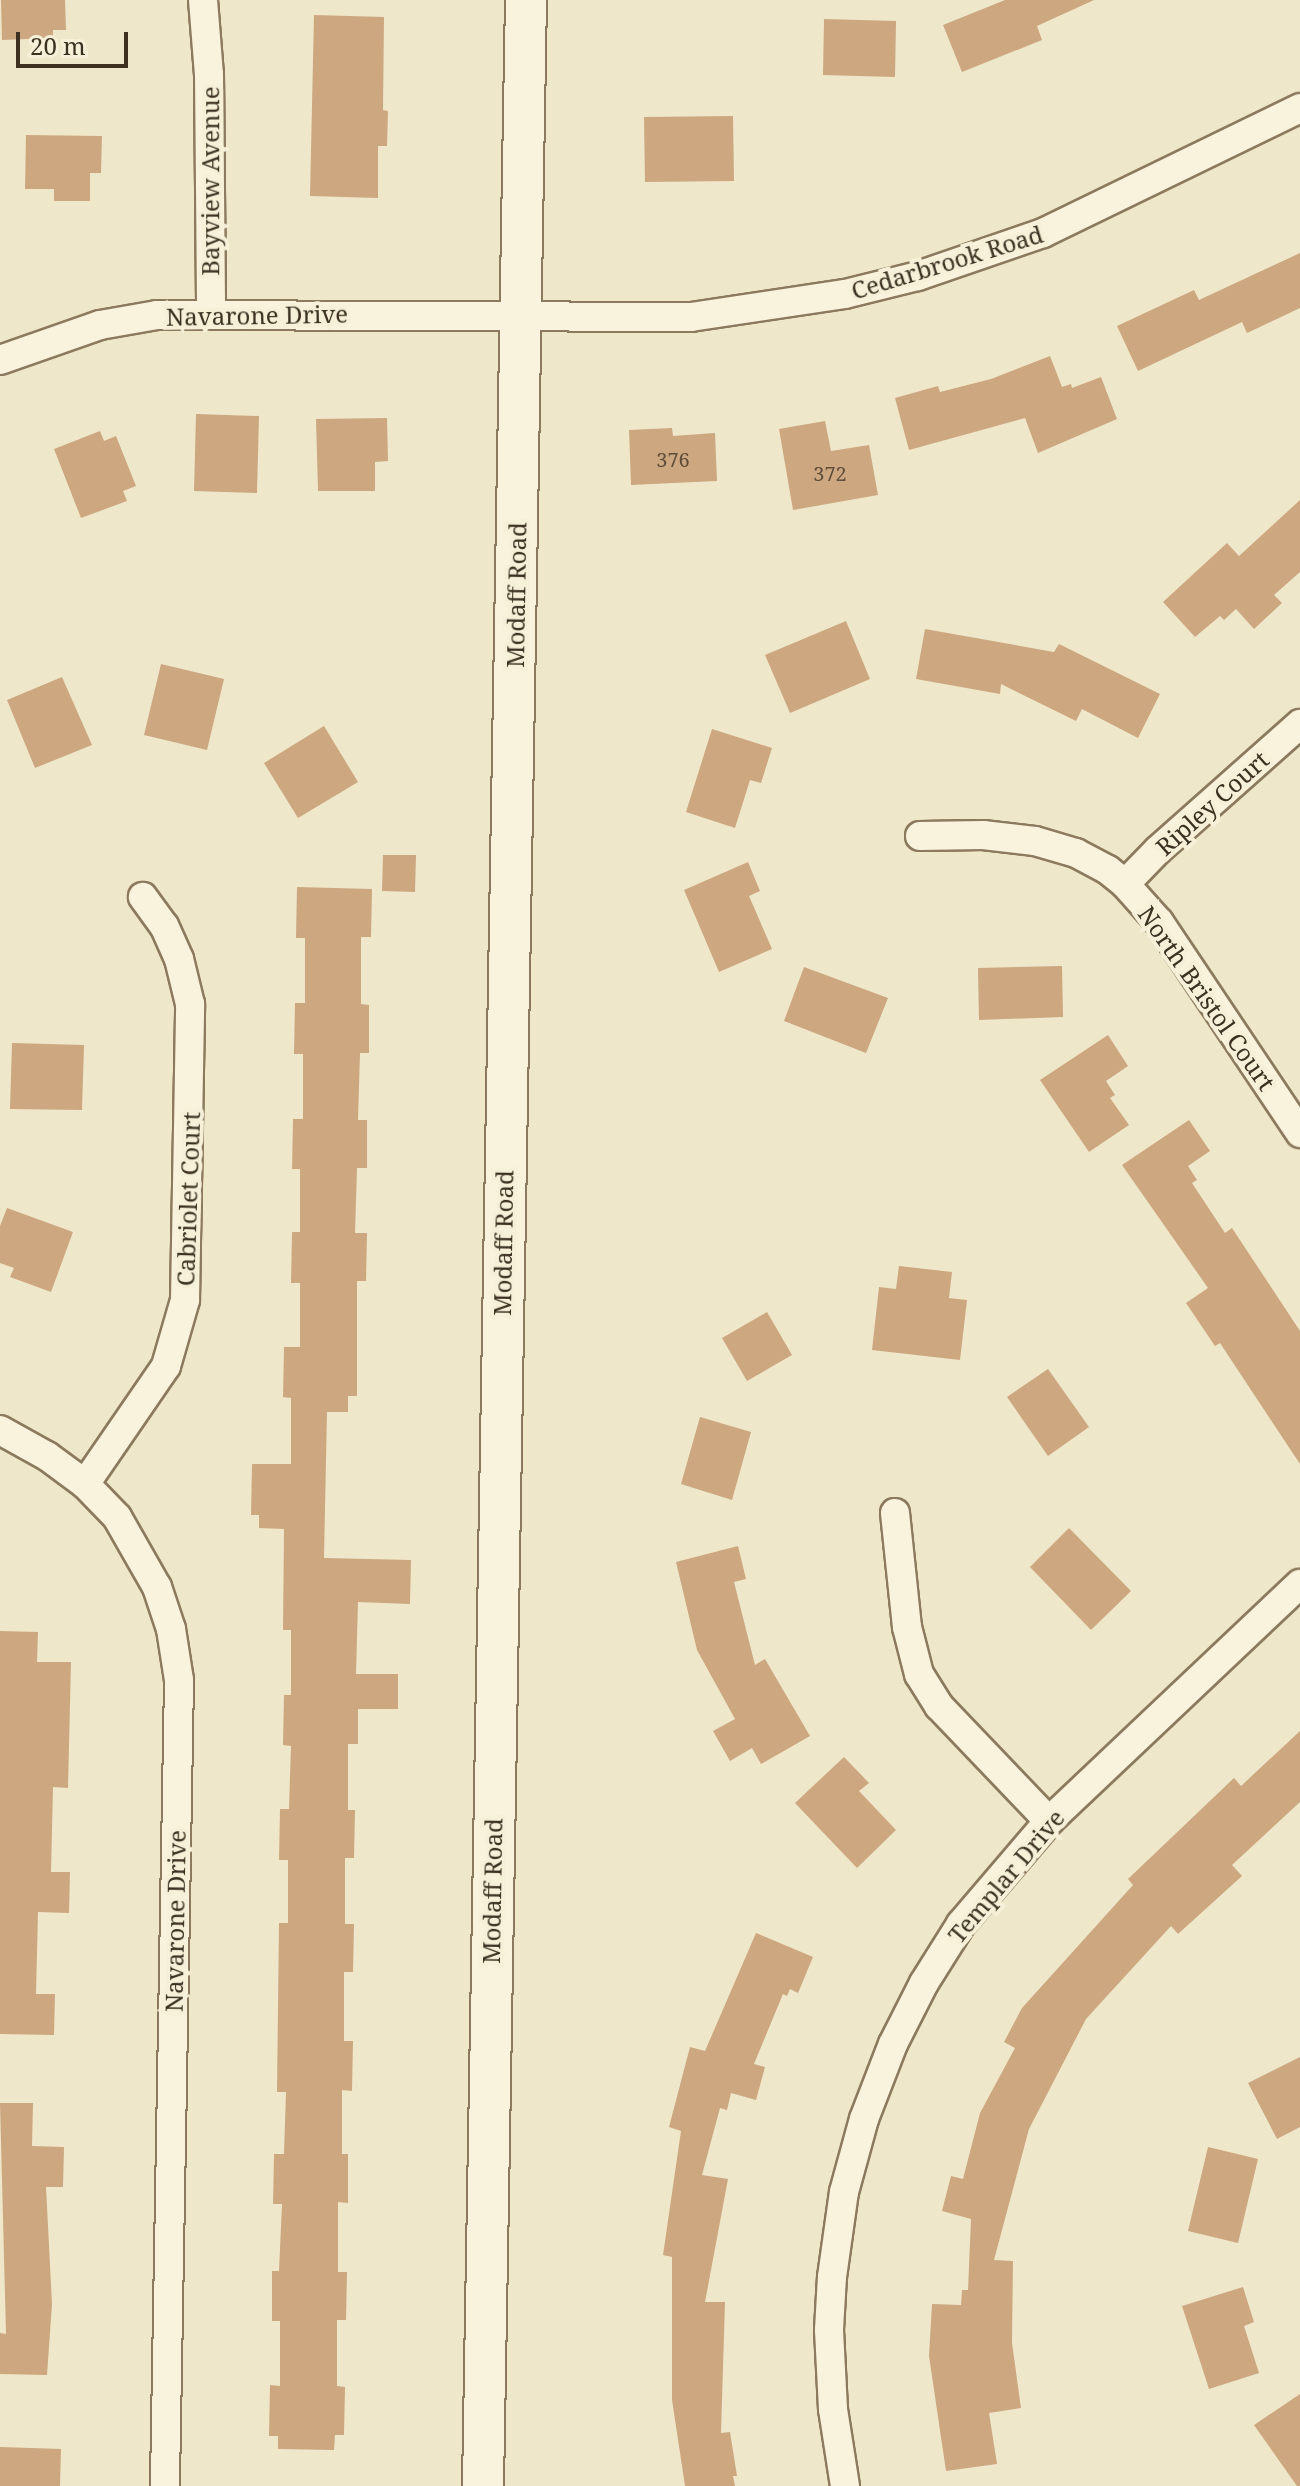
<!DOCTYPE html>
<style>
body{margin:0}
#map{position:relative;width:1300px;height:2486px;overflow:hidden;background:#efe7c9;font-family:"Noto Serif",serif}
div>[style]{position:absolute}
.building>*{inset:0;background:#cca780}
.roads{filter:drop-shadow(2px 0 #8b7a5e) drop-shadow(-2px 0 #8b7a5e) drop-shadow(0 2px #8b7a5e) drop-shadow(0 -2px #8b7a5e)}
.street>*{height:28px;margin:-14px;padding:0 14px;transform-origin:14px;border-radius:14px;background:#f9f3dd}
.secondary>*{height:40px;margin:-20px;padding:0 20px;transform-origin:20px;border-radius:20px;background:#f9f3dd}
span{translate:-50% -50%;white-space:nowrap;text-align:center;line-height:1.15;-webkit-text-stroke:8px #f6f0d9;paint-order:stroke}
.number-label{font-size:20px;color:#604e39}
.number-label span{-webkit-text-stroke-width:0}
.street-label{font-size:24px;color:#3c3121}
.scale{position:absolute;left:16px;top:32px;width:112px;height:36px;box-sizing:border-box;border:4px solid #3c3121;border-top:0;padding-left:10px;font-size:24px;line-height:28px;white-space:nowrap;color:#3c3121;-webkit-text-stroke:6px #f6f0d9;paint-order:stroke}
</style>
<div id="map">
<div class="building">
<i style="clip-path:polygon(1px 0,65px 0,66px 30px,53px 30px,53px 38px,2px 40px)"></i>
<i style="clip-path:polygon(1005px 0,1094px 0,1037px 26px,1042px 40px,962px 72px,943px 25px)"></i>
<i style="clip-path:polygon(314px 15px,384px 17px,383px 110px,388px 111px,387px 146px,378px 146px,378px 198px,310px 196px)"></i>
<i style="clip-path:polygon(824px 19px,896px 21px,895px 77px,823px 75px)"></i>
<i style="clip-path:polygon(733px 116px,734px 181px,645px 182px,644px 117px)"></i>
<i style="clip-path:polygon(26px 135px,102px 136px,101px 173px,90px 173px,90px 201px,54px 201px,54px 189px,25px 189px)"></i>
<i style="clip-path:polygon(1300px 253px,1300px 308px,1247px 333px,1242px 322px,1138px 371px,1117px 326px,1194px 290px,1199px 300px)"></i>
<i style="clip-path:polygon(1050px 356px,1062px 387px,1071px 384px,1072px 388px,1101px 377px,1117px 419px,1038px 453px,1025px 418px,909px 450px,895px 398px,938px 386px,940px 392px,991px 379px)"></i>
<i style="clip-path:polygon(196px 414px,259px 416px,257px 493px,194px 491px)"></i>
<i style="clip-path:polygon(387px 418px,388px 461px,375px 462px,375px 491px,318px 491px,316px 419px)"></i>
<i style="clip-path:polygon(825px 421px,831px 451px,869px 445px,878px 495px,793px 510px,779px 429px)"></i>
<i style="clip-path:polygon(672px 428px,673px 436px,715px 433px,717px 481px,631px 485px,629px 430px)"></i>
<i style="clip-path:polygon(100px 431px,104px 441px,116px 436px,136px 486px,123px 491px,127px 501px,81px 518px,54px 449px)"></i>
<i style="clip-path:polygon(1300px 500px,1300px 572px,1274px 595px,1282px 603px,1254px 629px,1236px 609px,1224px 620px,1220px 616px,1195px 637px,1163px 602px,1227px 543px,1239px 556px)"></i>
<i style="clip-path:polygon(846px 621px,870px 679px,790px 713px,765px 655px)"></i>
<i style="clip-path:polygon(925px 629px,1054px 652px,1059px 644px,1160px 694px,1138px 738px,1082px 709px,1076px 721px,1001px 684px,1000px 694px,916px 679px)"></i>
<i style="clip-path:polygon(161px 664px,224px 679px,207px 750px,144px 735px)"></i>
<i style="clip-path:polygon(62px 677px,92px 745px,35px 768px,7px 700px)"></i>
<i style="clip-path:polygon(324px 726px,358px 782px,298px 818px,264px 763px)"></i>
<i style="clip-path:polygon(712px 729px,772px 748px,761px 783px,750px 780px,735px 828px,686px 812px)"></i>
<i style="clip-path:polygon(383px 855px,416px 855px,415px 892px,382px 891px)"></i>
<i style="clip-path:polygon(748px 862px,760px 891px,749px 896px,772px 949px,719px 972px,684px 890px)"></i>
<i style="clip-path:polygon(297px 887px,372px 889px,371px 937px,361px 937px,361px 1004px,369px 1005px,369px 1053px,360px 1053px,358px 1120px,367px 1120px,367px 1168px,357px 1168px,355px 1233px,367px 1233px,366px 1281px,357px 1281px,357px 1396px,348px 1396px,348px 1412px,327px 1412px,324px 1558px,411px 1560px,410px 1604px,358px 1602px,356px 1674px,398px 1674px,398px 1709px,358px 1709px,358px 1744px,348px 1744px,348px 1810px,355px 1810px,354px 1858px,345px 1858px,345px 1924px,354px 1924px,353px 1972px,344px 1972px,344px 2041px,353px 2041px,352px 2091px,342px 2090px,342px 2154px,348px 2154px,348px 2203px,338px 2202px,338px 2272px,347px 2272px,346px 2320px,337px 2320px,337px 2386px,345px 2387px,344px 2435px,335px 2435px,334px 2450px,278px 2449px,278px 2436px,269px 2436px,270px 2385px,280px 2386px,280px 2321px,272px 2321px,272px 2271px,279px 2271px,282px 2204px,273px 2204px,274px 2154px,284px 2154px,286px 2092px,277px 2092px,279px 1923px,288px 1923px,288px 1860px,279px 1860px,280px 1809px,289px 1809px,291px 1746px,283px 1745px,284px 1695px,291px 1695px,291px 1630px,283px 1630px,284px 1529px,259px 1528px,259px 1515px,251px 1515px,252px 1464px,291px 1464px,291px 1398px,283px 1397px,284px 1347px,300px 1347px,300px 1283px,291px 1283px,292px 1232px,300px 1232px,300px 1169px,292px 1169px,293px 1119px,303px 1119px,303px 1054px,294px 1054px,295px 1003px,305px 1003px,305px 938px,296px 938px)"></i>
<i style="clip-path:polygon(1062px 966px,1063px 1017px,979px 1020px,978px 968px)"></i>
<i style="clip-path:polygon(804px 967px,888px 998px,866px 1053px,784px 1021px)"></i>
<i style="clip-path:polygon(1108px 1035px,1128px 1066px,1106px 1081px,1115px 1095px,1110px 1098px,1129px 1125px,1089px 1152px,1040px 1080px)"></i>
<i style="clip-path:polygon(12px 1043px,84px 1045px,82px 1110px,10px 1109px)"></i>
<i style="clip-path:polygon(1189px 1120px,1210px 1151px,1188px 1166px,1197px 1180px,1192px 1183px,1225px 1233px,1232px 1228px,1300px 1331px,1300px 1464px,1220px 1343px,1215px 1346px,1186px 1303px,1208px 1288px,1122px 1165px)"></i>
<i style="clip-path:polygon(7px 1208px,73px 1232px,51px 1292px,10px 1277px,14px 1268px,0 1263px,0 1226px)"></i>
<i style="clip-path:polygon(899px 1266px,952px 1272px,949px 1298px,967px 1300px,960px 1360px,872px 1350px,879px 1287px,896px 1289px)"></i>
<i style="clip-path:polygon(767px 1312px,792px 1355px,747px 1381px,722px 1338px)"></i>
<i style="clip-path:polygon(1048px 1369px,1089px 1427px,1048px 1456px,1007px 1397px)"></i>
<i style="clip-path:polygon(700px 1417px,751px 1432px,732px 1500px,681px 1484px)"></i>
<i style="clip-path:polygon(1069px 1528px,1131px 1591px,1091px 1630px,1030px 1567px)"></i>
<i style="clip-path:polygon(738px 1546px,746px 1579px,734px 1582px,755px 1665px,765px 1659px,810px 1736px,761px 1764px,752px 1748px,730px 1761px,713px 1731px,735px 1719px,697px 1650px,676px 1562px)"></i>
<i style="clip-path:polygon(0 1631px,38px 1632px,37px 1662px,71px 1662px,68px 1788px,53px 1787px,51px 1872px,70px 1872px,69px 1913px,38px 1912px,36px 1994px,55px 1994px,54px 2035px,0 2034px)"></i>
<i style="clip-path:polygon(1300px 1731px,1300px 1802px,1232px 1865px,1242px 1876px,1178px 1934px,1171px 1926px,1086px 2019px,1029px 2129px,994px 2260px,1013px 2261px,1012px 2343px,1021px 2408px,989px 2413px,997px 2464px,946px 2471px,929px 2356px,932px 2304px,961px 2305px,962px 2290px,968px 2290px,971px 2219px,942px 2211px,951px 2176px,963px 2179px,980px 2113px,1015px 2048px,1004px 2042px,1022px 2008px,1133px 1885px,1128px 1879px,1234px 1778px,1241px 1786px)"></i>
<i style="clip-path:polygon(844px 1757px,869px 1783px,859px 1791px,896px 1830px,857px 1868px,795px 1803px)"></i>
<i style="clip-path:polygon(756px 1933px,813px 1957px,798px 1993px,790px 1989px,787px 1996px,783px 1994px,754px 2064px,765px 2067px,756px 2100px,731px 2093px,727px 2110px,720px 2108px,702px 2175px,728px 2179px,705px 2302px,725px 2302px,721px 2433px,730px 2432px,737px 2476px,733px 2476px,735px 2486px,685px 2486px,672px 2400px,672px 2257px,663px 2255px,681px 2131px,669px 2127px,690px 2047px,705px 2051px)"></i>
<i style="clip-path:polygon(1300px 2057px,1300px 2127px,1277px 2139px,1248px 2083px)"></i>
<i style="clip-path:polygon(0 2103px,33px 2103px,32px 2146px,64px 2147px,63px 2187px,46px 2187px,52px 2304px,47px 2375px,0 2374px,0 2333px,6px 2334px)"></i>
<i style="clip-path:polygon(1208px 2147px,1258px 2159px,1238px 2243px,1188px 2231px)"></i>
<i style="clip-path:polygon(1243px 2287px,1254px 2322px,1244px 2326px,1259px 2373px,1209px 2389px,1182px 2306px)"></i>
<i style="clip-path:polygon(1300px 2394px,1300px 2486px,1297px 2486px,1254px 2425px)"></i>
<i style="clip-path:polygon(0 2447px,61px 2449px,60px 2486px,0 2486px)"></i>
</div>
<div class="roads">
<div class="street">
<i style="left:203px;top:0;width:74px;rotate:85.4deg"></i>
<i style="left:209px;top:74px;width:240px;rotate:89.5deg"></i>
<i style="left:0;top:360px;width:106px;rotate:-19.3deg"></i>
<i style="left:100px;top:325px;width:58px;rotate:-10deg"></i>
<i style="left:157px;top:315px;width:534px;rotate:0.21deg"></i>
<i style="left:691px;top:317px;width:156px;rotate:-8.5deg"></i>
<i style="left:845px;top:294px;width:75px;rotate:-13.9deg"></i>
<i style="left:918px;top:276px;width:132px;rotate:-19deg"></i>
<i style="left:1043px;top:233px;width:286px;rotate:-25.9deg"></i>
<i style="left:920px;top:836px;width:63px;rotate:-0.9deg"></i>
<i style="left:983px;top:835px;width:52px;rotate:6.6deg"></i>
<i style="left:1035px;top:841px;width:43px;rotate:16.3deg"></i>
<i style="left:1076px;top:853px;width:36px;rotate:28deg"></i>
<i style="left:1108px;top:870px;width:22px;rotate:39deg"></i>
<i style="left:1125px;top:884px;width:51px;rotate:48.2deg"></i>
<i style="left:1159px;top:922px;width:254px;rotate:56.2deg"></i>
<i style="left:1125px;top:884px;width:47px;rotate:-45.9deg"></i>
<i style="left:1158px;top:850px;width:190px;rotate:-41.6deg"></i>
<i style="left:0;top:1430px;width:54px;rotate:29deg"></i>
<i style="left:47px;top:1456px;width:47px;rotate:36.4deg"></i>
<i style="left:85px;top:1484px;width:46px;rotate:45.9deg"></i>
<i style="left:117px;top:1517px;width:81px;rotate:60.3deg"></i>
<i style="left:157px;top:1587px;width:44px;rotate:71.6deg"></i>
<i style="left:171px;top:1629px;width:52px;rotate:81.1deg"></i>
<i style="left:179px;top:1680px;width:806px;rotate:91deg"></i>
<i style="left:85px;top:1484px;width:143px;rotate:-55.5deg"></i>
<i style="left:166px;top:1366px;width:69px;rotate:-73.9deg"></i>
<i style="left:185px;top:1300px;width:296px;rotate:-89deg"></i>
<i style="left:190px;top:1004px;width:46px;rotate:-103.7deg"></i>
<i style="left:179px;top:959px;width:36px;rotate:-114deg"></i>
<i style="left:164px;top:926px;width:36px;rotate:-126deg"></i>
<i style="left:895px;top:1513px;width:115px;rotate:84deg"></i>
<i style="left:907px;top:1627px;width:49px;rotate:75.7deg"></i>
<i style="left:919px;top:1674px;width:38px;rotate:58deg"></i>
<i style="left:939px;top:1706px;width:159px;rotate:46.3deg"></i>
<i style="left:845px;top:2486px;width:78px;rotate:-98.9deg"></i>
<i style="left:833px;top:2409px;width:79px;rotate:-92.9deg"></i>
<i style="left:829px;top:2330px;width:53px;rotate:-86.8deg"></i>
<i style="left:832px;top:2277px;width:86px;rotate:-82deg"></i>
<i style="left:844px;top:2192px;width:76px;rotate:-74.7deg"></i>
<i style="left:864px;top:2119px;width:80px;rotate:-68.9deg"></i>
<i style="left:893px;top:2044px;width:68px;rotate:-63.1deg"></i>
<i style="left:924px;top:1983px;width:70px;rotate:-57.9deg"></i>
<i style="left:961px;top:1924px;width:135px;rotate:-49.5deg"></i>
<i style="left:1049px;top:1821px;width:345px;rotate:-43.4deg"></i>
</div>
<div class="secondary">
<i style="left:483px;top:2486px;width:2486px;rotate:-89.01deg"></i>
</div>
</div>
<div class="number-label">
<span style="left:673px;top:459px">376</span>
<span style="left:830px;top:473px">372</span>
</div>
<div class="street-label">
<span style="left:210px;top:181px;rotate:-90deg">Bayview Avenue</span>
<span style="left:947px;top:262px;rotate:-17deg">Cedarbrook Road</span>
<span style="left:257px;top:315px;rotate:-1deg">Navarone Drive</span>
<span style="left:516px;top:595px;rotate:-89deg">Modaff Road</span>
<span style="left:1212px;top:803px;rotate:-42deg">Ripley Court</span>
<span style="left:1207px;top:998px;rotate:55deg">North Bristol Court</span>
<span style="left:188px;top:1199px;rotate:-88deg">Cabriolet Court</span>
<span style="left:503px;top:1243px;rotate:-89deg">Modaff Road</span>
<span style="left:1006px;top:1876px;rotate:-50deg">Templar Drive</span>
<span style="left:492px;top:1891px;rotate:-89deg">Modaff Road</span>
<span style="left:175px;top:1921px;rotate:-89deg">Navarone Drive</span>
</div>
<div class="scale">20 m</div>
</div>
